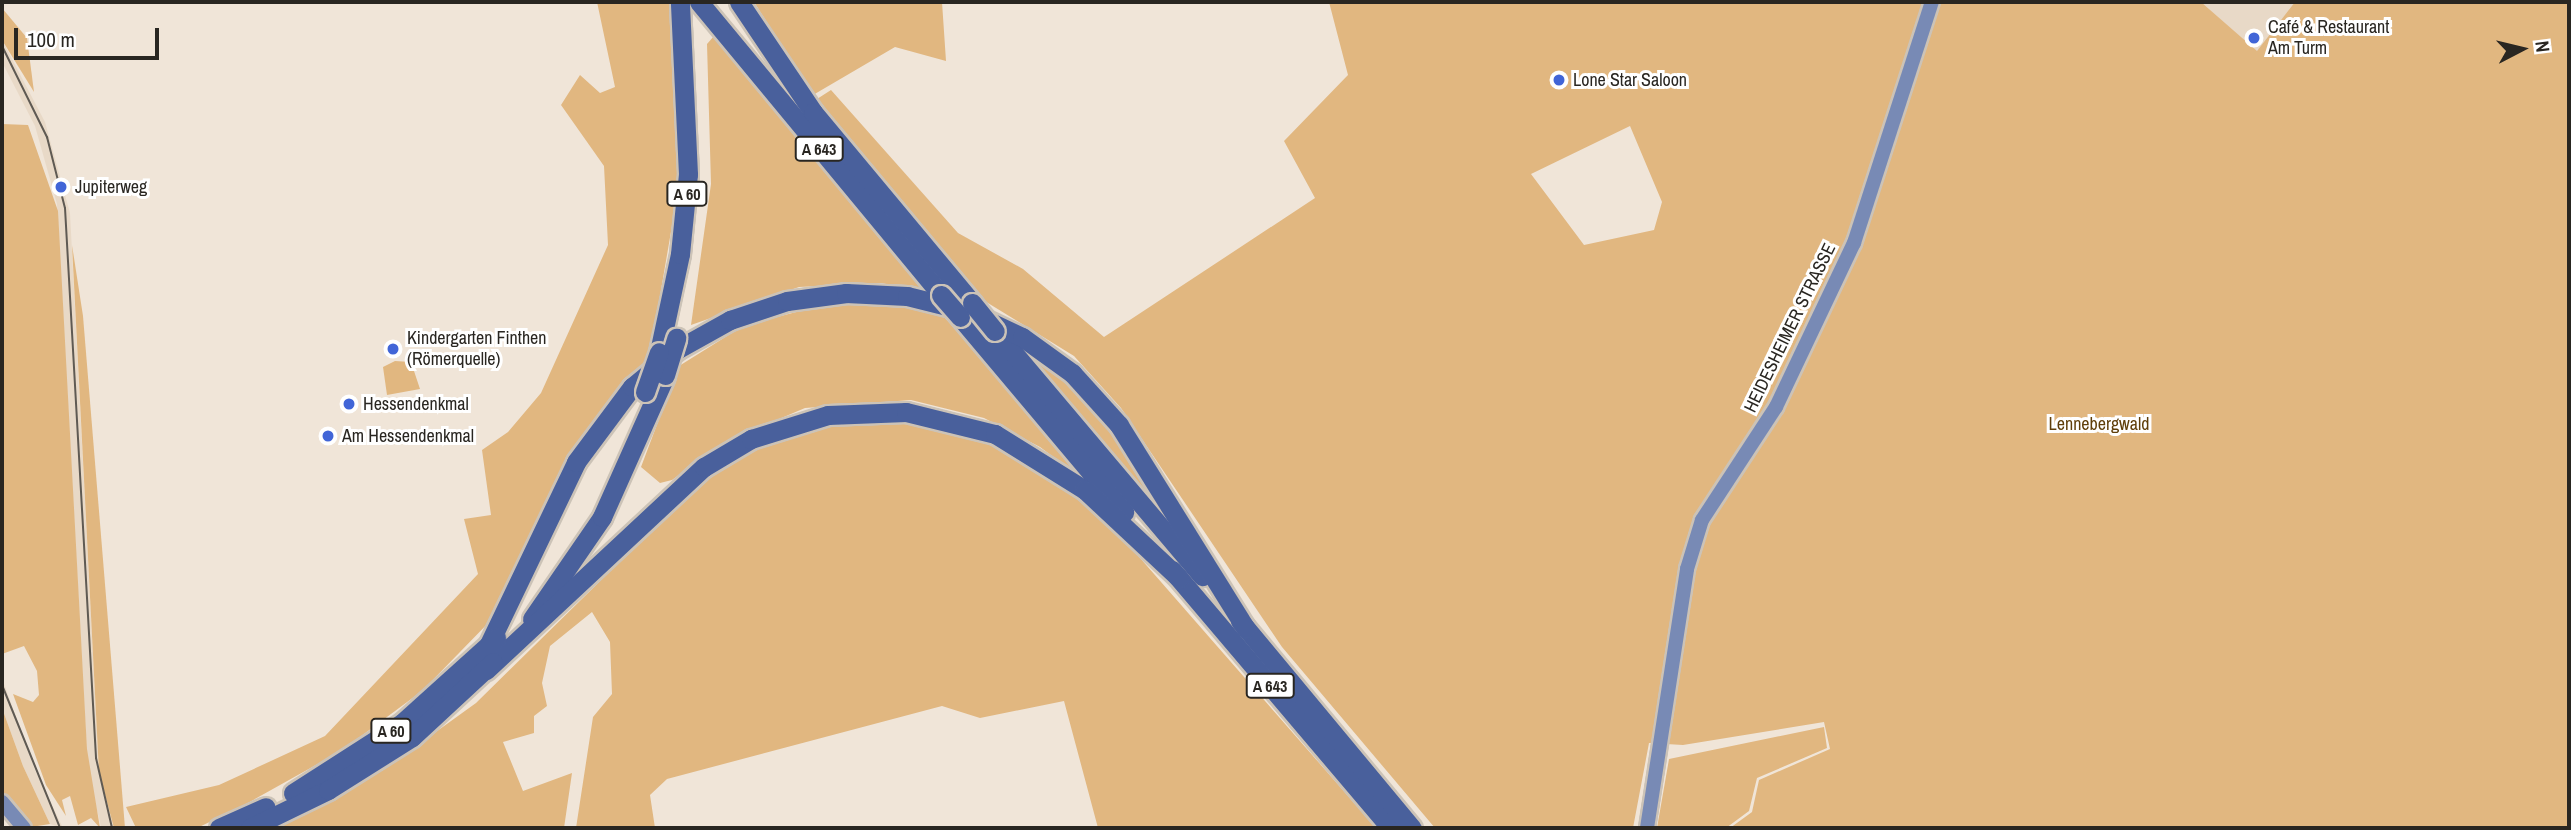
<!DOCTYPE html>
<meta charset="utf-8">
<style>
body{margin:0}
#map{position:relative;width:2571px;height:830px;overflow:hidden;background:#f0e5d8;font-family:"Archivo Narrow",sans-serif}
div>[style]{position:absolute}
.built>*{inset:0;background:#e8d9c7}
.green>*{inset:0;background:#e1b780}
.roads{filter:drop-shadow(2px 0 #ccc3b7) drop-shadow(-2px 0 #ccc3b7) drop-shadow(0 2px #ccc3b7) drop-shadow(0 -2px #ccc3b7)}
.secondary>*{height:14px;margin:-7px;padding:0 7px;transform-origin:7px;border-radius:7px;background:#788ab5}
.highway>*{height:19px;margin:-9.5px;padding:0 9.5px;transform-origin:9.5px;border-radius:9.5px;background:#49609c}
.tram>*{height:2px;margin:-1px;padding:0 1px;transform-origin:1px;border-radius:1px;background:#5f5a53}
.bridges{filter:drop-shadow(2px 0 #ccc3b7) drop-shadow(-2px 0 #ccc3b7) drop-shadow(0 2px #ccc3b7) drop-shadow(0 -2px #ccc3b7)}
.highway-bridge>*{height:19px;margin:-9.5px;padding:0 9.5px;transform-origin:9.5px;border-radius:9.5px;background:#49609c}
.dots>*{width:19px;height:19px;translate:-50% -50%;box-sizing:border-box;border:4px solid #fff;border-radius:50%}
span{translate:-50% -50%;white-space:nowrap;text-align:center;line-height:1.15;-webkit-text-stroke:6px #fff;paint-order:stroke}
.shield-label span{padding:2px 5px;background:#fff;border:2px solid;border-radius:5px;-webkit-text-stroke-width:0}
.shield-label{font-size:16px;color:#292621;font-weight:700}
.poi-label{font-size:18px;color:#292621}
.left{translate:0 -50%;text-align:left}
.street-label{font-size:18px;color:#292621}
.park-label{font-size:18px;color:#5f3e09}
.frame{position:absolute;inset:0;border:4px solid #292621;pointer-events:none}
.north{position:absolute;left:2487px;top:14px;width:70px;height:70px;-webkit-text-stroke:5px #fff;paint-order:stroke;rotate:83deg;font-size:19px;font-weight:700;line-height:28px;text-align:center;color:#292621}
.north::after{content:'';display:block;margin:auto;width:24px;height:32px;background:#292621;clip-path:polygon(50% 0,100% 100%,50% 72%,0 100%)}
.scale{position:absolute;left:14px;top:28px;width:145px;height:32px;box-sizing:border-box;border:4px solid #292621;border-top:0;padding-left:9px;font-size:21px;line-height:24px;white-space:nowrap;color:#292621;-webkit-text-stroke:5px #fff;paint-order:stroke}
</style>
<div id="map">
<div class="built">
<i style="clip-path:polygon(2201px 2px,2295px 2px,2257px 52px)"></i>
<i style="clip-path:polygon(2px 40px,45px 122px,70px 213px,99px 772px,114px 828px,101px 827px,88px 772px,57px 204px,35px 126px,2px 62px)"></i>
<i style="clip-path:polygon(2px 678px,35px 770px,63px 828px,50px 824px,23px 766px,2px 708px)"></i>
</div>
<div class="green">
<i style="clip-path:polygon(597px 2px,671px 2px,679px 185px,649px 360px,604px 408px,497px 614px,422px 691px,341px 751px,239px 808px,197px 828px,136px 828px,126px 807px,219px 785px,325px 736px,478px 574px,464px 519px,491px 515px,482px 450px,508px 432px,541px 393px,608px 245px,604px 166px,561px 105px,580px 75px,600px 93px,615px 87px)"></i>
<i style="clip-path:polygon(754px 2px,942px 2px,946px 61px,895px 47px,813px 95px)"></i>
<i style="clip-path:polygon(evenodd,1329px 2px,2201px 2px,2257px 51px,2295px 2px,2569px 2px,2569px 828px,1730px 828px,1752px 812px,1759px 780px,1830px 749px,1824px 722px,1683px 745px,1649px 743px,1633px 828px,1435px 828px,1282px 647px,1121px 408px,1074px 356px,983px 300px,817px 99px,831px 90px,958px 233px,1023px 269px,1104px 337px,1315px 198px,1284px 141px,1348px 75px,1329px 2px,1630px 126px,1662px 202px,1654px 230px,1584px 245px,1531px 174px,1630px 126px)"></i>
<i style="clip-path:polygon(2px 8px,27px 38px,34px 92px,2px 40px)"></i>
<i style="clip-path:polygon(714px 36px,927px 292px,881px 283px,799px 287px,691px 325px,711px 184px,707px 44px)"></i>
<i style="clip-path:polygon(2px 124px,28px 125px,58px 211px,87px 749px,100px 828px,91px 818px,78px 825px,70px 796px,62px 800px,66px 816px,46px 785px,13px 694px,33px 702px,39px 695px,37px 671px,24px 646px,2px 654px)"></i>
<i style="clip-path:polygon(72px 245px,83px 316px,125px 828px,114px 828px,99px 772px)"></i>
<i style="clip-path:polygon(838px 301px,937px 309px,1103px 494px,1040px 447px,984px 418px,911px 400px,805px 408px,725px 442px,672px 480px,660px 483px,641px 467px,679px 366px,743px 326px)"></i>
<i style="clip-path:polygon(1024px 352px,1057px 370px,1124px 444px,1204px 567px)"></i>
<i style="clip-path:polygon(395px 361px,411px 362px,420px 389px,387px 395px,383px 367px)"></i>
<i style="clip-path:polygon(895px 421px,949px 429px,1007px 448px,1099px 511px,1376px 828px,1098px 828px,1064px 701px,980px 718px,942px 706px,667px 779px,650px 795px,655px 828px,576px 828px,593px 717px,612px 694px,610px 642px,592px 612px,550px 646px,542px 683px,547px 706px,534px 716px,534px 733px,503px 742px,523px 791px,572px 773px,564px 828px,275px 828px,383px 770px,476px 703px,697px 486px,747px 451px,840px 423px)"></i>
<i style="clip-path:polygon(2px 708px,23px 766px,50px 824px,31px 827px,2px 793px)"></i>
<i style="clip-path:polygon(1824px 727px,1827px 748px,1757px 778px,1749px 811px,1726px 828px,1657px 828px,1669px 759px)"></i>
</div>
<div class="roads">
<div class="secondary">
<i style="left:2px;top:802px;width:34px;rotate:50deg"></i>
<i style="left:1647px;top:828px;width:262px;rotate:-81.2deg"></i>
<i style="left:1687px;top:569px;width:51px;rotate:-73deg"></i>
<i style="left:1702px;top:520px;width:135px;rotate:-56.8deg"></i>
<i style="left:1776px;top:407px;width:182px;rotate:-64.6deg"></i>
<i style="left:1854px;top:243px;width:253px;rotate:-72.1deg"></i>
</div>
<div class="highway">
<i style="left:699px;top:2px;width:380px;rotate:50.4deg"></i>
<i style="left:739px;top:2px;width:133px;rotate:56.1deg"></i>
<i style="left:813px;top:112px;width:249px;rotate:50.2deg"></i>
<i style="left:960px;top:317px;width:255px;rotate:49.9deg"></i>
<i style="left:995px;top:331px;width:321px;rotate:49.8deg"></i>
<i style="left:659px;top:352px;width:100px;rotate:-77.9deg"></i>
<i style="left:680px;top:254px;width:80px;rotate:-84.3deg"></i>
<i style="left:688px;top:174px;width:172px;rotate:-92.7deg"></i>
<i style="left:1172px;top:570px;width:338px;rotate:49.7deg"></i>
<i style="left:532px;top:619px;width:124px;rotate:-55.5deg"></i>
<i style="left:602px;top:517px;width:154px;rotate:-65.9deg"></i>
<i style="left:1240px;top:621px;width:269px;rotate:50.3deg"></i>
<i style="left:488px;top:646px;width:204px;rotate:-64.4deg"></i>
<i style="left:576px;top:462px;width:94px;rotate:-53.3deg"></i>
<i style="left:632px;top:387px;width:60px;rotate:-39.6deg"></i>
<i style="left:678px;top:349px;width:60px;rotate:-29.1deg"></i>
<i style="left:730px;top:320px;width:60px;rotate:-18.4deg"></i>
<i style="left:787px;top:301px;width:60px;rotate:-7.7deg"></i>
<i style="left:846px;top:293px;width:61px;rotate:2.8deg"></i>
<i style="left:907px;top:296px;width:62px;rotate:14deg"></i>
<i style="left:967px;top:311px;width:61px;rotate:25.3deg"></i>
<i style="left:1022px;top:337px;width:62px;rotate:35.8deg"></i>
<i style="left:1072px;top:373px;width:70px;rotate:47.9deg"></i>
<i style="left:1119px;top:425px;width:240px;rotate:58.1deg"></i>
<i style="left:486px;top:670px;width:298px;rotate:-43deg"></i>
<i style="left:704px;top:467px;width:55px;rotate:-30.8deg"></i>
<i style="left:751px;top:439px;width:81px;rotate:-17.3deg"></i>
<i style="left:828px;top:415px;width:78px;rotate:-2.2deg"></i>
<i style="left:906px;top:412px;width:92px;rotate:13.9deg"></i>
<i style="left:995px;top:434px;width:106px;rotate:31.9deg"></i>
<i style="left:1085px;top:490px;width:129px;rotate:43.1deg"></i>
<i style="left:293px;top:793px;width:130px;rotate:-32.7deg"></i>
<i style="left:402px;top:723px;width:127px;rotate:-42.1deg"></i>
<i style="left:219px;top:828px;width:51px;rotate:-24.1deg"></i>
<i style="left:250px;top:828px;width:87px;rotate:-26deg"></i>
<i style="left:328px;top:790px;width:99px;rotate:-32.2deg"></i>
<i style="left:412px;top:737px;width:110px;rotate:-42.8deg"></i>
</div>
</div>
<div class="tram">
<i style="left:2px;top:46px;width:102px;rotate:63.7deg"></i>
<i style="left:47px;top:137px;width:73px;rotate:75.8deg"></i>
<i style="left:65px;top:208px;width:551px;rotate:86.77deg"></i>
<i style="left:96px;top:758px;width:72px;rotate:77.1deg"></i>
<i style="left:2px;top:685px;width:154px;rotate:67.9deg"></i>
</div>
<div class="bridges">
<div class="highway-bridge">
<i style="left:941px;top:295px;width:29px;rotate:49deg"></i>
<i style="left:972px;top:303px;width:36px;rotate:51deg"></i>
<i style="left:665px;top:375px;width:39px;rotate:-73deg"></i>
<i style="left:645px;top:392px;width:42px;rotate:-70.7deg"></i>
</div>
</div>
<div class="dots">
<i style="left:2254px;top:38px;background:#4165d7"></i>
<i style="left:1559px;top:80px;background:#4165d7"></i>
<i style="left:61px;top:187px;background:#4165d7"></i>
<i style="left:393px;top:349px;background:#4165d7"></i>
<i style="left:349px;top:404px;background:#4165d7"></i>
<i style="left:328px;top:436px;background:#4165d7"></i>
</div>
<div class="shield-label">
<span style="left:819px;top:149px">A 643</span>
<span style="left:687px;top:194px">A 60</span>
<span style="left:1270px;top:686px">A 643</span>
<span style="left:391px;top:731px">A 60</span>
</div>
<div class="poi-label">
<span class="left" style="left:2268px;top:38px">Café &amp; Restaurant<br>Am Turm</span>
<span class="left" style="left:1573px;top:80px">Lone Star Saloon</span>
<span class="left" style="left:75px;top:187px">Jupiterweg</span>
<span class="left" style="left:407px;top:349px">Kindergarten Finthen<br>(Römerquelle)</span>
<span class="left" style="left:363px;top:404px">Hessendenkmal</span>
<span class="left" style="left:342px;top:436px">Am Hessendenkmal</span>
</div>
<div class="street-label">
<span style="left:1790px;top:328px;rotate:-64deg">HEIDESHEIMER STRASSE</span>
</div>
<div class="park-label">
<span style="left:2099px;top:424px">Lennebergwald</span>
</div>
<div class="frame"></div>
<div class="north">N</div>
<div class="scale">100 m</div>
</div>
